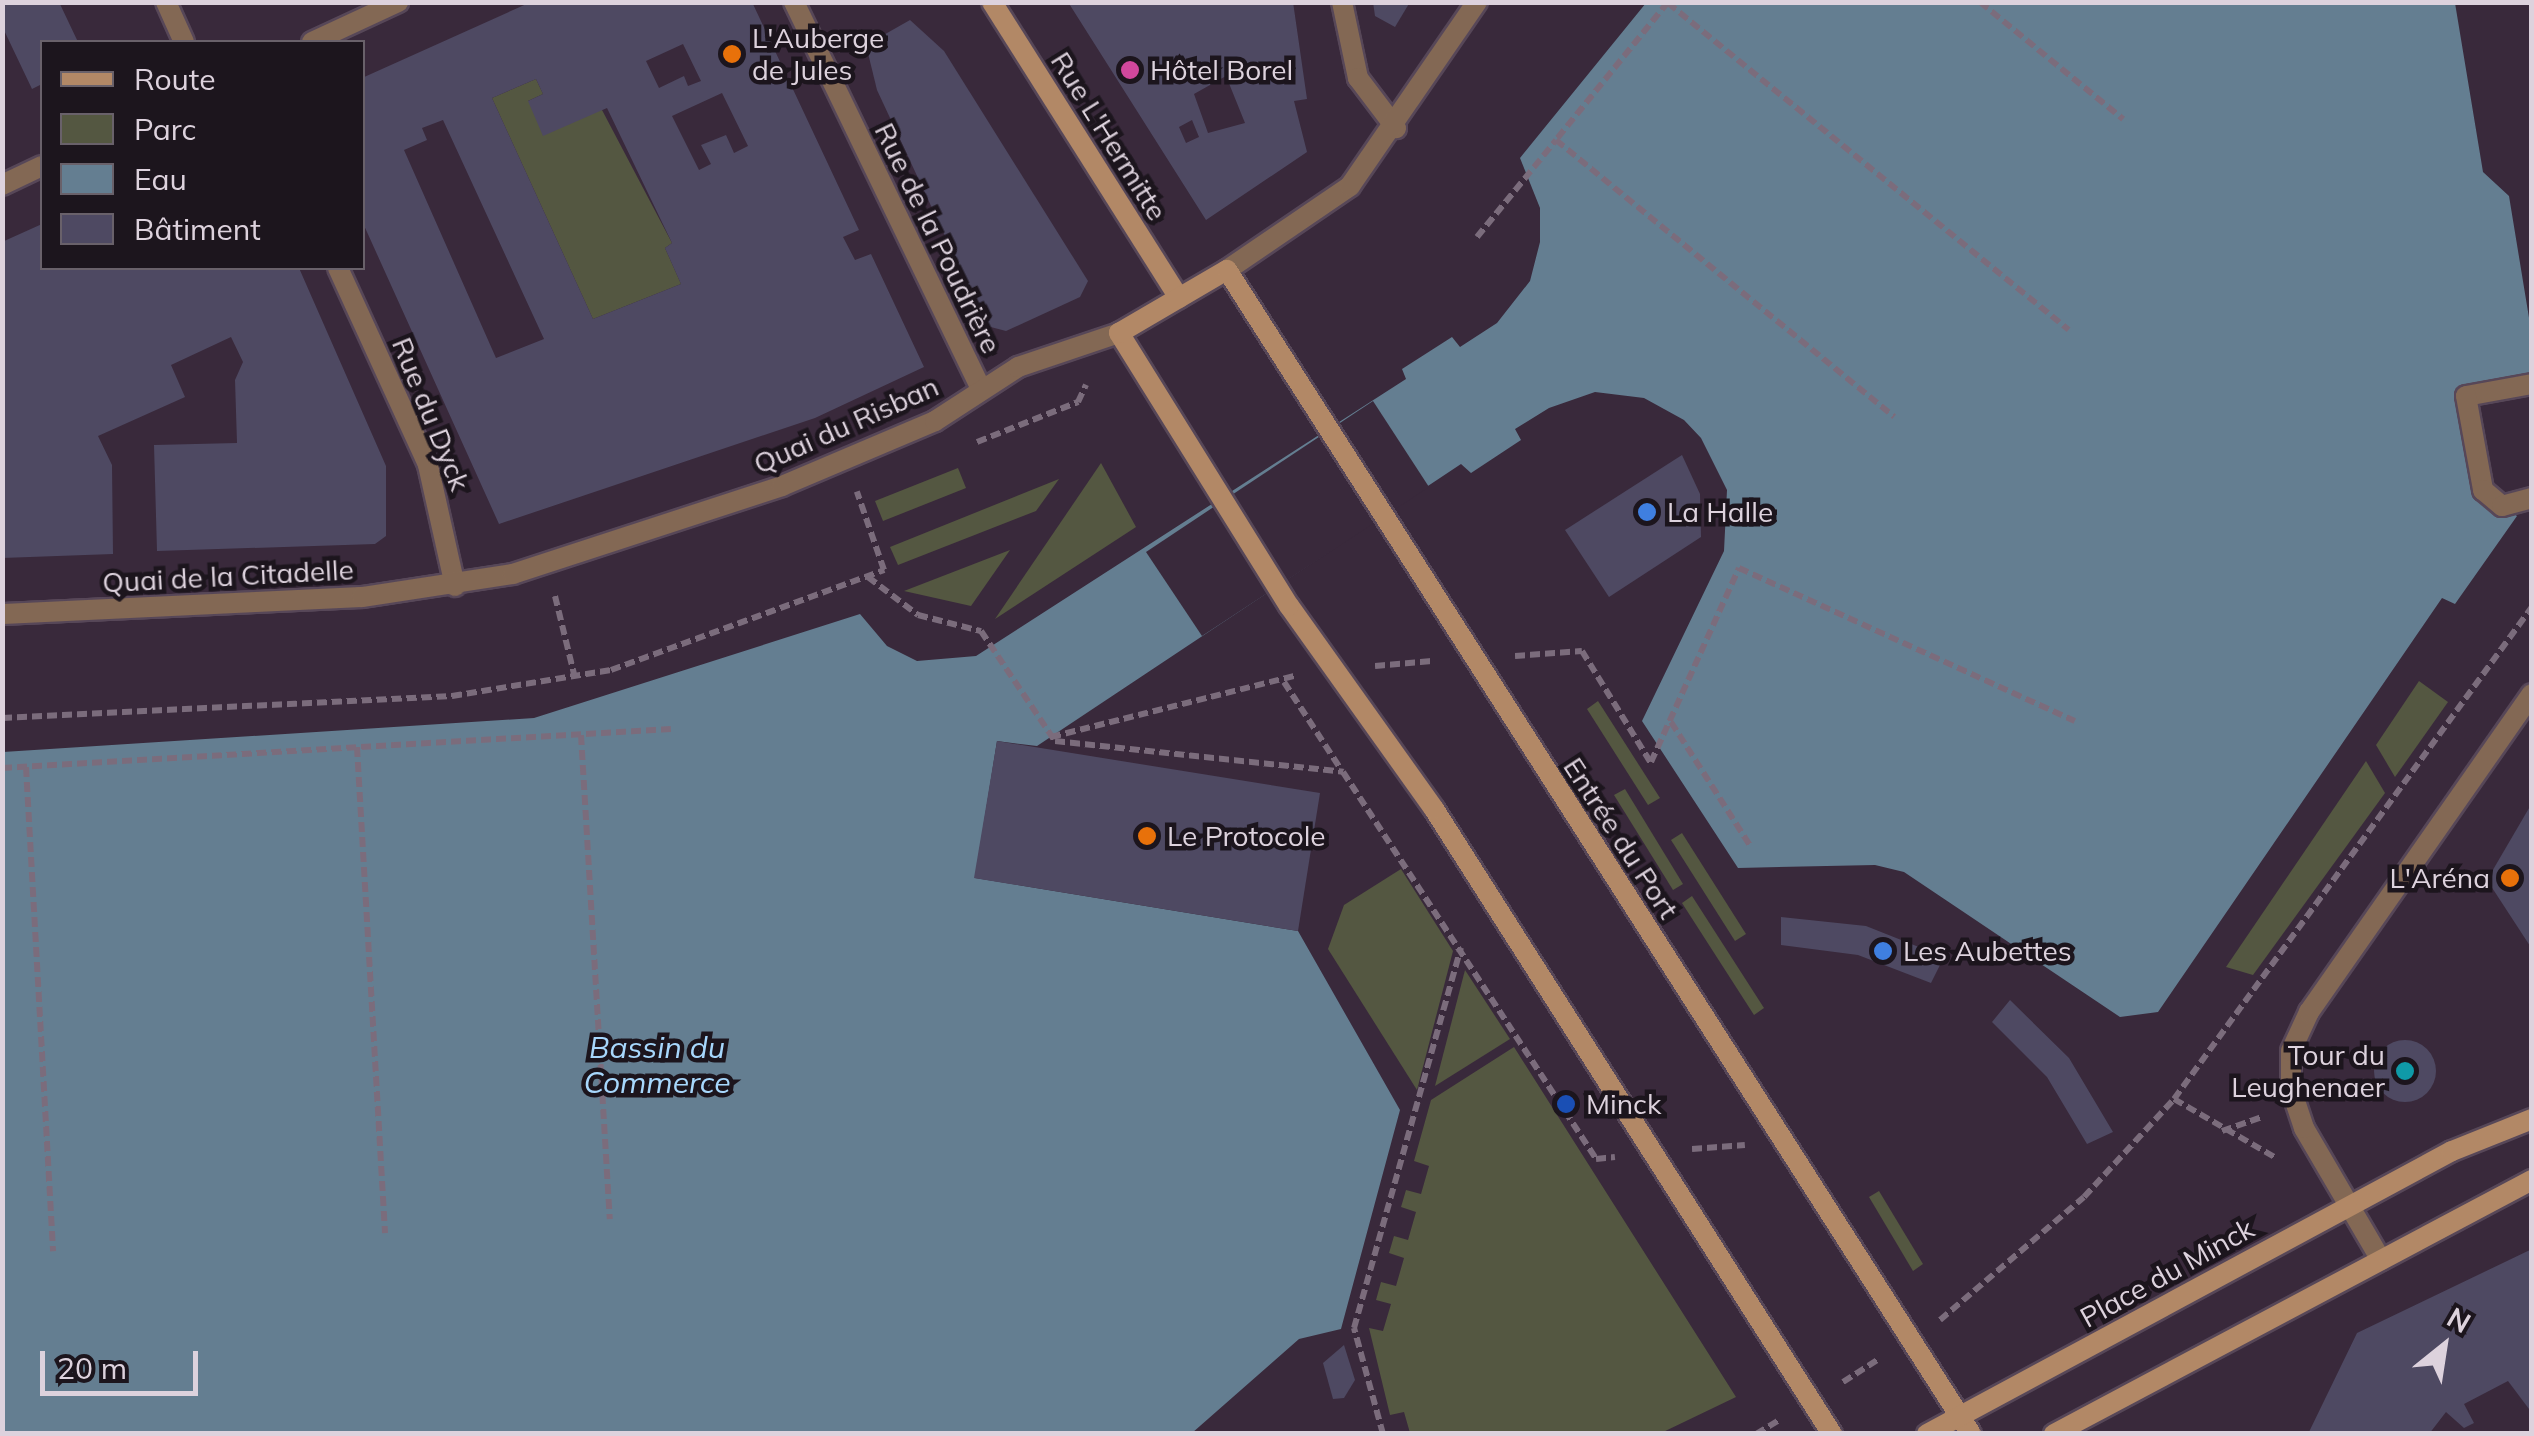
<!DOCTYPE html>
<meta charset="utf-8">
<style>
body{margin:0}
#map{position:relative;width:2534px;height:1436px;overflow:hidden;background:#39293b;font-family:Mulish,sans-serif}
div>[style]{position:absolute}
.green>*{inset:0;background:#545741}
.water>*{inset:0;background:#647e91}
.pier>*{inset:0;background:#39293b}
.building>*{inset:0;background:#4e4962}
.round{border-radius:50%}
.path>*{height:6px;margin-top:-3px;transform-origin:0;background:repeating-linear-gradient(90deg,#7b6c7c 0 10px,transparent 0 15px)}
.roads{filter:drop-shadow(2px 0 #574758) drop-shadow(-2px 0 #574758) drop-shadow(0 2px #574758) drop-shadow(0 -2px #574758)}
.service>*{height:20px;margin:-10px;padding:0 10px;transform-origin:10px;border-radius:10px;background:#836854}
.pedestrian>*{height:20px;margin:-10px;padding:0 10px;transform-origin:10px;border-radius:10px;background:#836854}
.minor>*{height:20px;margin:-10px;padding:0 10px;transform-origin:10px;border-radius:10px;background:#836854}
.secondary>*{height:20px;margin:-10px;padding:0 10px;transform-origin:10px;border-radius:10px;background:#b28866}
.dots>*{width:28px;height:28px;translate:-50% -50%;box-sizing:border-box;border:5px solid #1c151d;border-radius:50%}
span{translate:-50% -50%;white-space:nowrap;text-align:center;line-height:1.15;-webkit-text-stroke:9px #1c151d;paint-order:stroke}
.poi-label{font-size:28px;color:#ddd2dd}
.left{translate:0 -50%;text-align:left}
.right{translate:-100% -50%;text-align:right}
.street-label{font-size:28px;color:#ddd2dd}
.water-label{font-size:30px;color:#a7d7fc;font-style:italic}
.frame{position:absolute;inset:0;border:5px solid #ddd2dd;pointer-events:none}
.legend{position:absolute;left:40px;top:40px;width:325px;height:230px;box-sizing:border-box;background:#1c151d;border:2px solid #69616a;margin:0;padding:12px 18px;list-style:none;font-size:30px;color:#ddd2dd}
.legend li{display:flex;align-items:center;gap:20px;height:50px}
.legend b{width:50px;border:2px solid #69616a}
.north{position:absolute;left:2394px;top:1296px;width:100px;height:100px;-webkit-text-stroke:8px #1c151d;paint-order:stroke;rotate:30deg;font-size:28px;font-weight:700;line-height:40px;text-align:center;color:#ddd2dd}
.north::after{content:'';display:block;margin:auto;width:35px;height:45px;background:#ddd2dd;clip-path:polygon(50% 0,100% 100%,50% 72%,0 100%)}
.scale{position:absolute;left:40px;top:1351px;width:158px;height:45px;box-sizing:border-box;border:5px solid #ddd2dd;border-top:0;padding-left:12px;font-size:30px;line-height:35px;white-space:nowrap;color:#ddd2dd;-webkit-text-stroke:8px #1c151d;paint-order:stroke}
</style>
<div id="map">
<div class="green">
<i style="clip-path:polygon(536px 79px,543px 94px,528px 101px,602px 110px,672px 243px,665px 248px,681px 284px,593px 319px,492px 98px)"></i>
<i style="clip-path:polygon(1101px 463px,1136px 527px,995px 619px)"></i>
<i style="clip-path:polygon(958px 468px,966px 488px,883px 521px,875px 501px)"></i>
<i style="clip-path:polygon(1059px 479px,1036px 511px,898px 565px,890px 547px)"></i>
<i style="clip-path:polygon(1010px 550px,971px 606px,904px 591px)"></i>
<i style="clip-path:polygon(2419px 681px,2448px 702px,2395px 777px,2376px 745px)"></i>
<i style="clip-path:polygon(1598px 701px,1660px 798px,1648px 805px,1587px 709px)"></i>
<i style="clip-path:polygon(2366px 761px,2385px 793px,2253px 975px,2226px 967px)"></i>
<i style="clip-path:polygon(1625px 789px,1683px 884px,1673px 890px,1614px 795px)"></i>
<i style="clip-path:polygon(1682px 833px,1746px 934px,1735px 941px,1671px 840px)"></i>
<i style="clip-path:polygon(1401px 869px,1453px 951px,1417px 1090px,1328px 949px,1344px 905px)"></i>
<i style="clip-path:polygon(1692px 896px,1764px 1008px,1754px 1015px,1682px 903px)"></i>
<i style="clip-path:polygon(1465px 970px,1510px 1039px,1435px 1086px)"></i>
<i style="clip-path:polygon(1514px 1047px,1736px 1397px,1659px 1434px,1410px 1433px,1404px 1412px,1390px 1415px,1369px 1328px,1383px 1331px,1391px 1304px,1376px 1300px,1381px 1282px,1396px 1286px,1404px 1258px,1389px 1253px,1394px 1236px,1408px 1240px,1416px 1212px,1401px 1207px,1406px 1190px,1421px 1194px,1429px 1166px,1414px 1161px,1431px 1100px)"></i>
<i style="clip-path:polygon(1879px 1191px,1923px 1264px,1913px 1271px,1869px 1197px)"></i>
</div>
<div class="water">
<i style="clip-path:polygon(1646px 3px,2455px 3px,2483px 172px,2509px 196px,2532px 336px,2531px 384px,2467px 396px,2483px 490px,2517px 516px,2455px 604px,2442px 598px,2158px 1012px,2120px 1017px,1904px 872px,1875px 865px,1738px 868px,1642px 721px,1724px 551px,1727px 490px,1701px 438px,1684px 420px,1644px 398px,1595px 392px,1549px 408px,1515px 429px,1521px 440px,1471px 473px,1461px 464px,1037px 746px,997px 741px,975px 878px,1298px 931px,1400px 1110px,1341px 1329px,1299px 1339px,1192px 1433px,3px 1434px,3px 752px,534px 718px,860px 614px,887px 646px,917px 661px,976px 656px,1406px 379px,1402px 369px,1452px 337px,1460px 347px,1497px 323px,1530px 281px,1540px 242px,1540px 208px,1520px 158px)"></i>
</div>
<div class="pier">
<i style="clip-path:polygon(1373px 401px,1429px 487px,1202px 636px,1146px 552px)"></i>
</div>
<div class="building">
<i style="clip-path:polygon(2px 2px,59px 2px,78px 42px,42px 42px,42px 84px,32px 89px,2px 26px)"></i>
<i style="clip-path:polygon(evenodd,531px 2px,752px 2px,859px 230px,843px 237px,855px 260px,871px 254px,924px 367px,815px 418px,499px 524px,362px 221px,362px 78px,531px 2px,683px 44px,701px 81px,688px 86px,684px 76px,659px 88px,646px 61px,683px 44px,531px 2px,536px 79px,543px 94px,528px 101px,543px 136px,607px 108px,672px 243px,665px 248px,681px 284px,593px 319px,492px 98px,536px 79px,531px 2px,722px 93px,748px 146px,734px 153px,726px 135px,701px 145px,711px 164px,699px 170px,672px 116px,722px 93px,531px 2px,443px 120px,544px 339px,496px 358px,404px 150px,427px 140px,422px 128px,443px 120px)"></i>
<i style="clip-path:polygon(evenodd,1068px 2px,1293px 2px,1307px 99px,1294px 101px,1307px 152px,1206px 220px,1068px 2px,1226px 76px,1245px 123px,1208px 133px,1194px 94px,1226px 76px,1068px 2px,1192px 120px,1199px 137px,1186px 143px,1179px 127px,1192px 120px)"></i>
<i style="clip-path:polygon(1373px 2px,1410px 2px,1395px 27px,1375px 16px)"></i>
<i style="clip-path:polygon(910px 20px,944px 51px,1088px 281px,1080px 297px,1006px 331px,987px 326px,877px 90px,866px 45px)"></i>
<i style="clip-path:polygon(42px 224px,42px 268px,299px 268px,386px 466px,386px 536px,375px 544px,157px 551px,154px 445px,237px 443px,235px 380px,243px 362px,231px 337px,171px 365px,185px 397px,98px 436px,112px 465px,113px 554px,2px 558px,2px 242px)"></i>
<i style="clip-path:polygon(1682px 455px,1700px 494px,1701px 537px,1609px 597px,1565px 530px)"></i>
<i style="clip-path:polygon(997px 741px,1320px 793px,1298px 931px,974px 878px)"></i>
<i style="clip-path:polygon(2532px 803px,2532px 949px,2487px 880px)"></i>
<i style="clip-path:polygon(1781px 917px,1866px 926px,1944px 957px,1931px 983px,1858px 955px,1781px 945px)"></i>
<i style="clip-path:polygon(2010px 1000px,2069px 1058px,2113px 1132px,2087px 1144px,2047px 1077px,1992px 1022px)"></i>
<i class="round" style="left:2374px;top:1040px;width:62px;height:62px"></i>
<i style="clip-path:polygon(2532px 1249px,2532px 1413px,2508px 1381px,2464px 1404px,2474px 1423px,2464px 1428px,2446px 1412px,2429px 1434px,2308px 1434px,2357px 1333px)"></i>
<i style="clip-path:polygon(1344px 1345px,1355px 1380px,1344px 1398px,1333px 1399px,1323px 1363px)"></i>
</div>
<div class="path">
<i style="left:1668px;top:2px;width:178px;rotate:129.1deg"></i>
<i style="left:1556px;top:140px;width:437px;rotate:39.3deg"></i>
<i style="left:1980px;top:2px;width:185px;rotate:39.3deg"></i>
<i style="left:1668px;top:3px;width:517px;rotate:39.2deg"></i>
<i style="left:1477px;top:237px;width:125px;rotate:-50.8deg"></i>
<i style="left:977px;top:442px;width:109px;rotate:-21.6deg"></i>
<i style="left:1078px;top:402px;width:19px;rotate:-65deg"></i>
<i style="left:868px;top:577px;width:63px;rotate:37.2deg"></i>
<i style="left:918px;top:615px;width:65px;rotate:14.3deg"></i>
<i style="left:981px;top:631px;width:133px;rotate:56.1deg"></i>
<i style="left:1055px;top:741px;width:290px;rotate:6.1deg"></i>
<i style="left:1343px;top:772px;width:462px;rotate:56.8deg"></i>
<i style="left:1596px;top:1159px;width:19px;rotate:-6deg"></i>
<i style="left:555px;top:596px;width:84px;rotate:76.3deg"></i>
<i style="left:1515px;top:656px;width:67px;rotate:-4.3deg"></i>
<i style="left:1582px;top:651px;width:132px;rotate:58.4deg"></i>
<i style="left:1375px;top:666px;width:57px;rotate:-5deg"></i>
<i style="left:1284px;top:682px;width:106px;rotate:56.9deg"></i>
<i style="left:2px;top:718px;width:451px;rotate:-2.8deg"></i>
<i style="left:452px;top:696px;width:161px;rotate:-9.3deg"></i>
<i style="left:611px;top:670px;width:291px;rotate:-20.1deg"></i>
<i style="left:884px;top:570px;width:83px;rotate:-109.1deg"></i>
<i style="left:1671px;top:722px;width:148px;rotate:57.4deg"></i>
<i style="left:581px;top:735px;width:485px;rotate:86.6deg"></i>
<i style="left:1051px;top:737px;width:251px;rotate:-14.1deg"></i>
<i style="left:357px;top:747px;width:487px;rotate:86.7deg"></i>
<i style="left:1651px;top:762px;width:213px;rotate:-65.6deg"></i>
<i style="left:1739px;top:568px;width:369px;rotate:24.5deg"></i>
<i style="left:26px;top:767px;width:485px;rotate:86.8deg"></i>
<i style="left:2px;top:768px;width:670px;rotate:-3.34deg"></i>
<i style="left:2174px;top:1099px;width:118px;rotate:30deg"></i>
<i style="left:2222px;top:1131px;width:42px;rotate:-19.3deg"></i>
<i style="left:1692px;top:1149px;width:53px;rotate:-4.3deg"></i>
<i style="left:1940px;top:1320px;width:189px;rotate:-40.5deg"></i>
<i style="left:2084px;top:1197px;width:133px;rotate:-47.4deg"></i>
<i style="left:2174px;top:1099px;width:608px;rotate:-53.96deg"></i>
<i style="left:1843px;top:1382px;width:43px;rotate:-32.6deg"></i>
<i style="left:1383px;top:1434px;width:110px;rotate:-105.3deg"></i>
<i style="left:1354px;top:1328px;width:395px;rotate:-74.3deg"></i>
<i style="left:1756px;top:1434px;width:29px;rotate:-31deg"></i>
</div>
<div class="roads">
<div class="service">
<i style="left:2532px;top:384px;width:67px;rotate:169.7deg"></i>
<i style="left:2466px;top:396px;width:96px;rotate:79.7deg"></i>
<i style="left:2483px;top:490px;width:25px;rotate:40deg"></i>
<i style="left:2502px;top:506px;width:31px;rotate:-15deg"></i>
</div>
<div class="pedestrian">
<i style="left:166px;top:2px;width:44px;rotate:65.8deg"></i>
</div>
<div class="minor">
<i style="left:794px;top:2px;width:430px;rotate:64.2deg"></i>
<i style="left:1342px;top:2px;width:78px;rotate:78.1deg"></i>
<i style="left:1358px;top:78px;width:63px;rotate:52.8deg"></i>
<i style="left:312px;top:42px;width:95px;rotate:-24.9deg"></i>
<i style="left:2px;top:185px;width:44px;rotate:-25.4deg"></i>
<i style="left:338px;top:268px;width:217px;rotate:65.4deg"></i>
<i style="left:428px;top:465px;width:124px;rotate:77.4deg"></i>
<i style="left:1227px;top:270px;width:149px;rotate:-34.3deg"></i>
<i style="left:1350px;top:186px;width:224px;rotate:-55.4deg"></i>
<i style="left:2px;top:614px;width:360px;rotate:-2.7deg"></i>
<i style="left:362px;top:597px;width:153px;rotate:-8.7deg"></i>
<i style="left:513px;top:574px;width:283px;rotate:-18.1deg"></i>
<i style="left:782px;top:486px;width:166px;rotate:-23deg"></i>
<i style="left:935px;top:421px;width:99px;rotate:-33deg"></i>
<i style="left:1018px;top:367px;width:107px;rotate:-18.6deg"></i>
<i style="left:2381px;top:1260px;width:153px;rotate:-120.3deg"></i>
<i style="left:2304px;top:1128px;width:41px;rotate:-108.4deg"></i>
<i style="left:2291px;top:1089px;width:38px;rotate:-90deg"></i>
<i style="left:2291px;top:1051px;width:43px;rotate:-65.2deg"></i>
<i style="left:2309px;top:1012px;width:388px;rotate:-55deg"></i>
</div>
<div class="secondary">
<i style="left:992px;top:2px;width:350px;rotate:57.7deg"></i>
<i style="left:1832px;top:1434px;width:741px;rotate:-122.49deg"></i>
<i style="left:1434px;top:809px;width:249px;rotate:-125.5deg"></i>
<i style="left:1289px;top:606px;width:322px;rotate:-121.9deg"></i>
<i style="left:1119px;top:333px;width:125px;rotate:-30.3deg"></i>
<i style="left:1227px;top:270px;width:1381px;rotate:57.41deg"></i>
<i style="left:1927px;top:1434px;width:596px;rotate:-28.33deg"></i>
<i style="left:2452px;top:1151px;width:86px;rotate:-21.8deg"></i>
<i style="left:2054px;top:1434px;width:541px;rotate:-27.99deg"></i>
</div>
</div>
<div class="dots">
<i style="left:732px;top:54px;background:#e8710a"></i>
<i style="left:1130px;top:70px;background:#d1479c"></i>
<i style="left:1647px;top:512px;background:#3f7fe0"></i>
<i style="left:1147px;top:836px;background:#e8710a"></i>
<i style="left:2510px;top:878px;background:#e8710a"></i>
<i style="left:1883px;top:951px;background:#3f7fe0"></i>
<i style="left:2405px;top:1071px;background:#0f9aa8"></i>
<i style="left:1566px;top:1104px;background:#1a4fb4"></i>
</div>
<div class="poi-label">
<span class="left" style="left:752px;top:54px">L'Auberge<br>de Jules</span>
<span class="left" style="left:1150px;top:70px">Hôtel Borel</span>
<span class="left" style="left:1667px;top:512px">La Halle</span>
<span class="left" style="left:1167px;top:836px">Le Protocole</span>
<span class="right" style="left:2490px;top:878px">L'Aréna</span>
<span class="left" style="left:1903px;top:951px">Les Aubettes</span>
<span class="right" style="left:2385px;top:1071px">Tour du<br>Leughenaer</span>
<span class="left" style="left:1586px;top:1104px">Minck</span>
</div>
<div class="street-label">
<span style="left:1109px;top:136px;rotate:58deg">Rue L'Hermitte</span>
<span style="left:938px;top:238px;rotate:64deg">Rue de la Poudrière</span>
<span style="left:431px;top:414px;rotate:68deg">Rue du Dyck</span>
<span style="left:846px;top:425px;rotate:-24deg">Quai du Risban</span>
<span style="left:228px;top:576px;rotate:-3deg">Quai de la Citadelle</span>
<span style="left:1621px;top:838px;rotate:57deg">Entrée du Port</span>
<span style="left:2167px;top:1273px;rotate:-29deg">Place du Minck</span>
</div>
<div class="water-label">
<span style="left:657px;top:1064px">Bassin du<br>Commerce</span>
</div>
<div class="frame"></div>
<ul class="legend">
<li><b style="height:12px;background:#b28866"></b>Route</li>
<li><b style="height:28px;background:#545741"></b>Parc</li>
<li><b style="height:28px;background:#647e91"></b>Eau</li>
<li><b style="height:28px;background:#4e4962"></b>Bâtiment</li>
</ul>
<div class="north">N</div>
<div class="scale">20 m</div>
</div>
